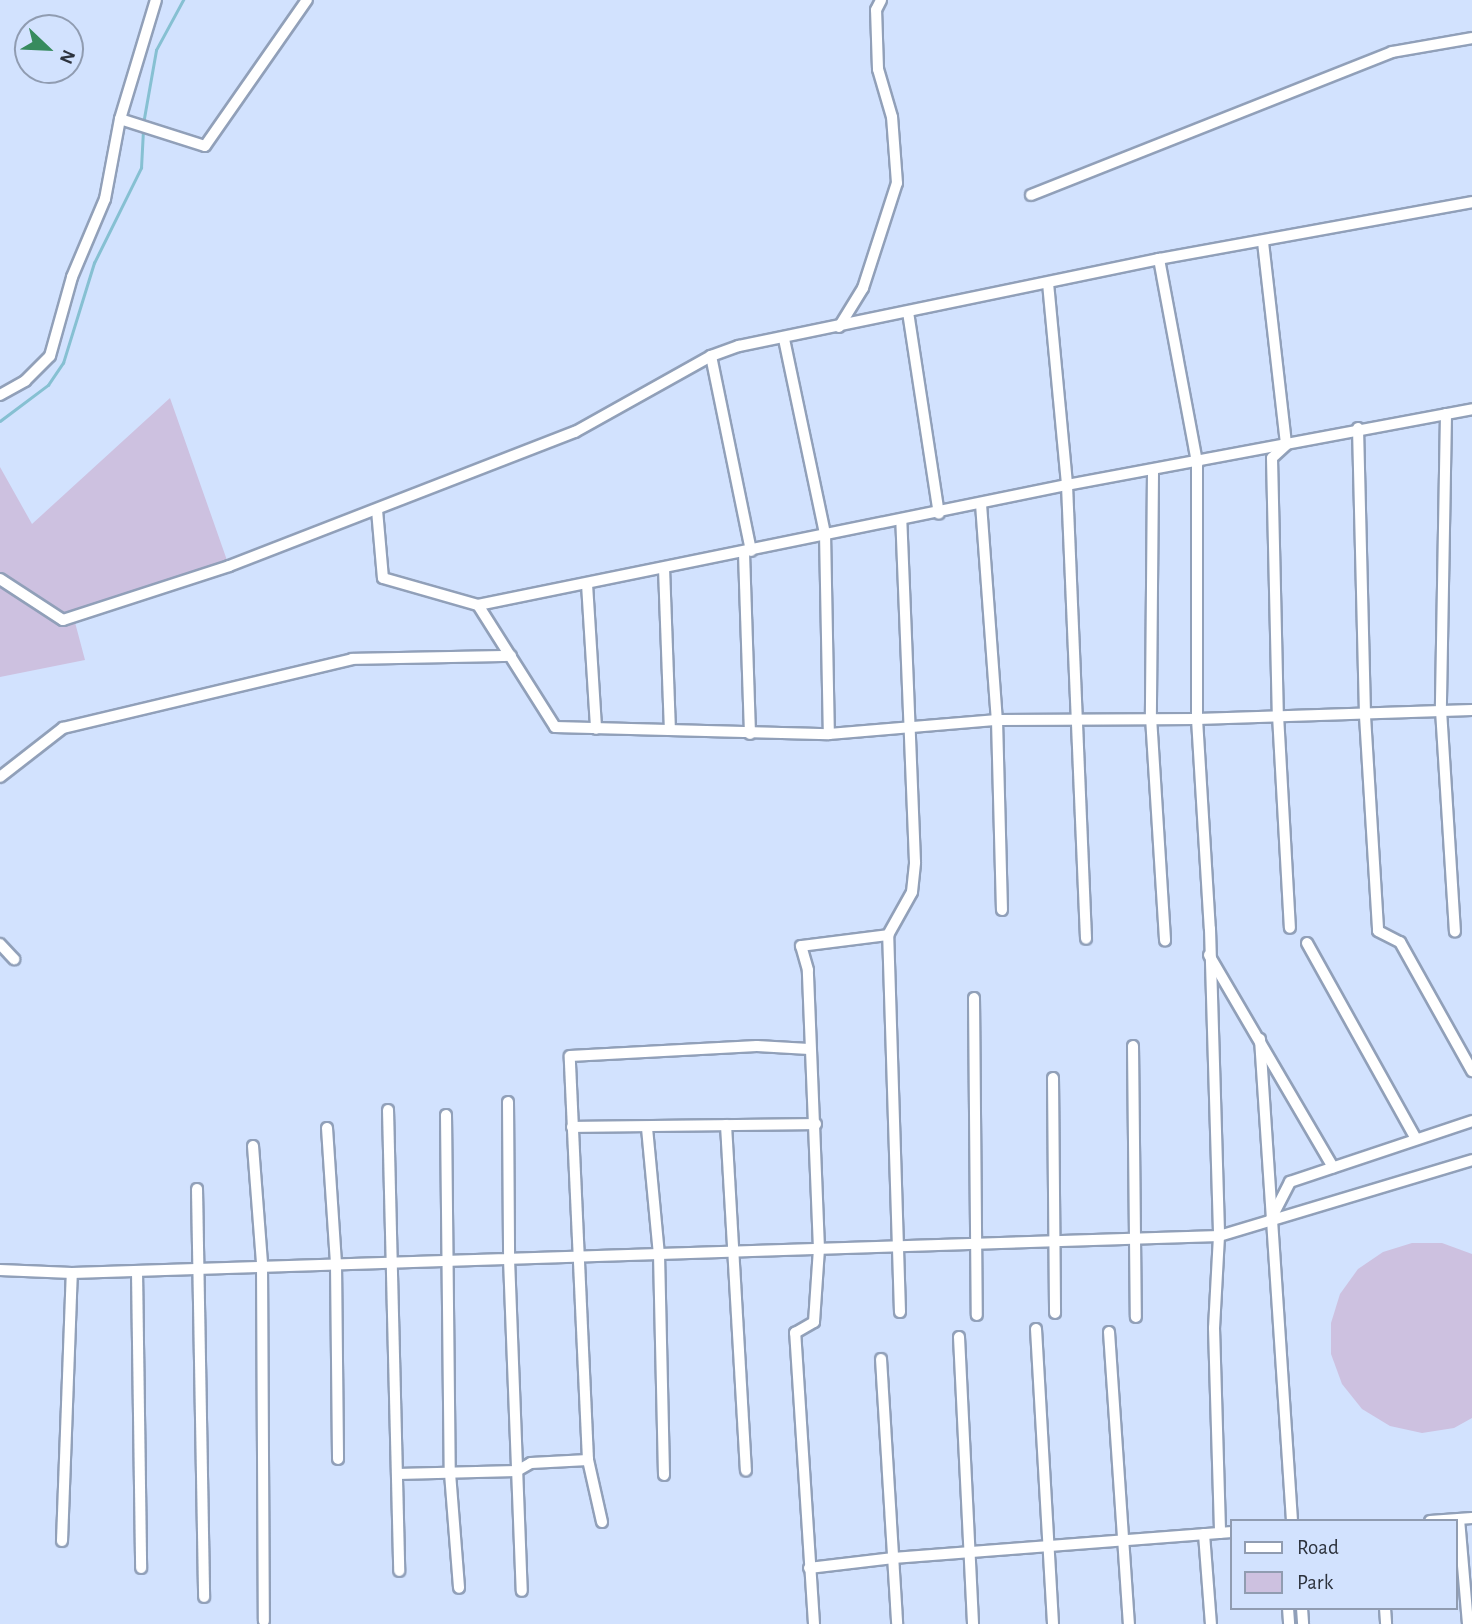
<!DOCTYPE html>
<style>
body{margin:0}
#map{position:relative;width:1472px;height:1624px;overflow:hidden;background:#d2e2fe;font-family:"Alegreya Sans",sans-serif}
div>[style]{position:absolute}
.green>*{inset:0;background:#cdc1e0}
.stream>*{height:2.5px;margin:-1.25px;padding:0 1.25px;transform-origin:1.25px;border-radius:1.25px;background:#86c0d2}
.roads{filter:drop-shadow(2px 0 #91a0b9) drop-shadow(-2px 0 #91a0b9) drop-shadow(0 2px #91a0b9) drop-shadow(0 -2px #91a0b9)}
.minor>*{height:10px;margin:-5px;padding:0 5px;transform-origin:5px;border-radius:5px;background:#fff}
span{translate:-50% -50%;white-space:nowrap;text-align:center;line-height:1.15;-webkit-text-stroke:7px #d2e2fe;paint-order:stroke}
.legend{position:absolute;left:1230px;top:1519px;width:228px;height:91px;box-sizing:border-box;background:#d2e2fe;border:2px solid #909cb1;margin:0;padding:9px 12px;list-style:none;font-size:21px;color:#2d333e}
.legend li{display:flex;align-items:center;gap:14px;height:35px}
.legend b{width:35px;border:2px solid #909cb1}
.north{position:absolute;left:14px;top:14px;width:70px;height:70px;box-sizing:border-box;background:#d2e2fe;border:2px solid #909cb1;border-radius:50%;rotate:113deg;font-size:19px;font-weight:700;line-height:28px;text-align:center;color:#2d333e}
.north::after{content:'';display:block;margin:auto;width:24px;height:32px;background:#378b5e;clip-path:polygon(50% 0,100% 100%,50% 72%,0 100%)}
</style>
<div id="map">
<div class="green">
<i style="clip-path:polygon(170px 398px,229px 566px,72px 611px,85px 660px,0 677px,0 467px,32px 524px)"></i>
<i style="clip-path:polygon(1412px 1243px,1442px 1243px,1472px 1254px,1472px 1418px,1454px 1428px,1422px 1433px,1390px 1426px,1362px 1409px,1342px 1384px,1331px 1354px,1331px 1323px,1340px 1294px,1358px 1269px,1383px 1252px)"></i>
</div>
<div class="stream">
<i style="left:143px;top:124px;width:75px;rotate:-80deg"></i>
<i style="left:156px;top:50px;width:57px;rotate:-61.6deg"></i>
<i style="left:0;top:421px;width:60px;rotate:-36.9deg"></i>
<i style="left:48px;top:385px;width:27px;rotate:-56deg"></i>
<i style="left:63px;top:363px;width:105px;rotate:-72.8deg"></i>
<i style="left:94px;top:263px;width:106px;rotate:-63.7deg"></i>
<i style="left:141px;top:168px;width:38px;rotate:-87deg"></i>
</div>
<div class="roads">
<div class="minor">
<i style="left:120px;top:119px;width:89px;rotate:17.6deg"></i>
<i style="left:205px;top:146px;width:178px;rotate:-55.1deg"></i>
<i style="left:1031px;top:195px;width:388px;rotate:-21.6deg"></i>
<i style="left:1392px;top:52px;width:81px;rotate:-9.9deg"></i>
<i style="left:1263px;top:242px;width:204px;rotate:83.5deg"></i>
<i style="left:1286px;top:445px;width:19px;rotate:137deg"></i>
<i style="left:1272px;top:458px;width:257px;rotate:88.7deg"></i>
<i style="left:1278px;top:715px;width:213px;rotate:86.8deg"></i>
<i style="left:1159px;top:259px;width:208px;rotate:79.4deg"></i>
<i style="left:1197px;top:463px;width:256px;rotate:90deg"></i>
<i style="left:1197px;top:719px;width:210px;rotate:86.5deg"></i>
<i style="left:1210px;top:929px;width:307px;rotate:88.3deg"></i>
<i style="left:1219px;top:1236px;width:92px;rotate:93.1deg"></i>
<i style="left:1214px;top:1328px;width:205px;rotate:88.3deg"></i>
<i style="left:1048px;top:283px;width:203px;rotate:84.6deg"></i>
<i style="left:1067px;top:485px;width:454px;rotate:87.6deg"></i>
<i style="left:908px;top:312px;width:204px;rotate:81.3deg"></i>
<i style="left:839px;top:327px;width:46px;rotate:-58.4deg"></i>
<i style="left:863px;top:288px;width:110px;rotate:-72.1deg"></i>
<i style="left:897px;top:183px;width:66px;rotate:-94.3deg"></i>
<i style="left:892px;top:117px;width:50px;rotate:-106.3deg"></i>
<i style="left:878px;top:69px;width:59px;rotate:-91.9deg"></i>
<i style="left:876px;top:10px;width:11px;rotate:-63deg"></i>
<i style="left:784px;top:339px;width:198px;rotate:78.1deg"></i>
<i style="left:825px;top:533px;width:201px;rotate:88.9deg"></i>
<i style="left:711px;top:356px;width:199px;rotate:78.4deg"></i>
<i style="left:0;top:395px;width:29px;rotate:-29deg"></i>
<i style="left:25px;top:381px;width:35px;rotate:-45deg"></i>
<i style="left:50px;top:356px;width:82px;rotate:-74.4deg"></i>
<i style="left:72px;top:277px;width:85px;rotate:-67.1deg"></i>
<i style="left:105px;top:199px;width:81px;rotate:-79.4deg"></i>
<i style="left:120px;top:119px;width:124px;rotate:-73.2deg"></i>
<i style="left:1446px;top:414px;width:296px;rotate:91deg"></i>
<i style="left:1441px;top:710px;width:222px;rotate:86.4deg"></i>
<i style="left:1358px;top:428px;width:288px;rotate:88.6deg"></i>
<i style="left:1365px;top:716px;width:215px;rotate:86.5deg"></i>
<i style="left:1378px;top:931px;width:25px;rotate:27deg"></i>
<i style="left:1400px;top:942px;width:148px;rotate:60.8deg"></i>
<i style="left:1153px;top:472px;width:245px;rotate:90.5deg"></i>
<i style="left:1151px;top:717px;width:224px;rotate:86.4deg"></i>
<i style="left:981px;top:504px;width:217px;rotate:85.8deg"></i>
<i style="left:997px;top:720px;width:190px;rotate:88.5deg"></i>
<i style="left:377px;top:510px;width:68px;rotate:85deg"></i>
<i style="left:383px;top:578px;width:99px;rotate:15.9deg"></i>
<i style="left:478px;top:605px;width:601px;rotate:-11.52deg"></i>
<i style="left:1067px;top:485px;width:412px;rotate:-10.6deg"></i>
<i style="left:744px;top:553px;width:181px;rotate:88.1deg"></i>
<i style="left:664px;top:568px;width:162px;rotate:87.9deg"></i>
<i style="left:0;top:579px;width:75px;rotate:33.1deg"></i>
<i style="left:63px;top:620px;width:175px;rotate:-18deg"></i>
<i style="left:229px;top:566px;width:371px;rotate:-21.2deg"></i>
<i style="left:575px;top:432px;width:156px;rotate:-29.2deg"></i>
<i style="left:711px;top:356px;width:30px;rotate:-20deg"></i>
<i style="left:739px;top:346px;width:429px;rotate:-11.7deg"></i>
<i style="left:1159px;top:259px;width:318px;rotate:-10.3deg"></i>
<i style="left:587px;top:584px;width:145px;rotate:86.4deg"></i>
<i style="left:478px;top:605px;width:144px;rotate:57.7deg"></i>
<i style="left:555px;top:727px;width:274px;rotate:1.5deg"></i>
<i style="left:829px;top:734px;width:169px;rotate:-4.8deg"></i>
<i style="left:997px;top:720px;width:200px;rotate:-0.3deg"></i>
<i style="left:1197px;top:719px;width:275px;rotate:-1.9deg"></i>
<i style="left:0;top:777px;width:80px;rotate:-37.9deg"></i>
<i style="left:63px;top:728px;width:297px;rotate:-13.4deg"></i>
<i style="left:352px;top:659px;width:159px;rotate:-1.1deg"></i>
<i style="left:1307px;top:943px;width:224px;rotate:60.9deg"></i>
<i style="left:0;top:944px;width:21px;rotate:47deg"></i>
<i style="left:1209px;top:955px;width:246px;rotate:59.7deg"></i>
<i style="left:974px;top:998px;width:317px;rotate:89.5deg"></i>
<i style="left:1260px;top:1039px;width:483px;rotate:86.2deg"></i>
<i style="left:1133px;top:1046px;width:271px;rotate:89.4deg"></i>
<i style="left:1053px;top:1078px;width:235px;rotate:89.5deg"></i>
<i style="left:508px;top:1102px;width:157px;rotate:89.6deg"></i>
<i style="left:509px;top:1259px;width:332px;rotate:87.8deg"></i>
<i style="left:388px;top:1110px;width:461px;rotate:88.6deg"></i>
<i style="left:446px;top:1115px;width:358px;rotate:89.4deg"></i>
<i style="left:450px;top:1473px;width:115px;rotate:85.5deg"></i>
<i style="left:726px;top:1125px;width:346px;rotate:86.7deg"></i>
<i style="left:572px;top:1127px;width:244px;rotate:-0.7deg"></i>
<i style="left:327px;top:1128px;width:136px;rotate:86.2deg"></i>
<i style="left:336px;top:1264px;width:195px;rotate:89.4deg"></i>
<i style="left:647px;top:1128px;width:127px;rotate:84.6deg"></i>
<i style="left:659px;top:1254px;width:221px;rotate:88.7deg"></i>
<i style="left:253px;top:1146px;width:118px;rotate:85.6deg"></i>
<i style="left:262px;top:1264px;width:357px;rotate:89.7deg"></i>
<i style="left:197px;top:1189px;width:408px;rotate:89deg"></i>
<i style="left:1271px;top:1219px;width:42px;rotate:-62.8deg"></i>
<i style="left:1290px;top:1182px;width:192px;rotate:-18.5deg"></i>
<i style="left:0;top:1270px;width:72px;rotate:2.4deg"></i>
<i style="left:72px;top:1273px;width:1148px;rotate:-1.85deg"></i>
<i style="left:1219px;top:1236px;width:264px;rotate:-16.7deg"></i>
<i style="left:137px;top:1271px;width:297px;rotate:89.2deg"></i>
<i style="left:900px;top:1312px;width:377px;rotate:-91.8deg"></i>
<i style="left:888px;top:935px;width:49px;rotate:-60.8deg"></i>
<i style="left:912px;top:892px;width:30px;rotate:-84deg"></i>
<i style="left:915px;top:862px;width:342px;rotate:-92.3deg"></i>
<i style="left:1036px;top:1329px;width:295px;rotate:86.7deg"></i>
<i style="left:1109px;top:1332px;width:293px;rotate:86.1deg"></i>
<i style="left:959px;top:1337px;width:287px;rotate:87.2deg"></i>
<i style="left:881px;top:1359px;width:265px;rotate:86.5deg"></i>
<i style="left:397px;top:1474px;width:120px;rotate:-1.4deg"></i>
<i style="left:517px;top:1471px;width:16px;rotate:-30deg"></i>
<i style="left:531px;top:1463px;width:57px;rotate:-3deg"></i>
<i style="left:1459px;top:1519px;width:105px;rotate:85.1deg"></i>
<i style="left:1430px;top:1521px;width:42px;rotate:-4.1deg"></i>
<i style="left:602px;top:1522px;width:64px;rotate:-102.7deg"></i>
<i style="left:588px;top:1460px;width:404px;rotate:-92.6deg"></i>
<i style="left:570px;top:1056px;width:187px;rotate:-3.1deg"></i>
<i style="left:757px;top:1046px;width:52px;rotate:3.3deg"></i>
<i style="left:1204px;top:1534px;width:90px;rotate:85.6deg"></i>
<i style="left:62px;top:1541px;width:268px;rotate:-87.9deg"></i>
<i style="left:809px;top:1568px;width:85px;rotate:-6.8deg"></i>
<i style="left:893px;top:1558px;width:340px;rotate:-4.4deg"></i>
<i style="left:1288px;top:1608px;width:16px;rotate:86deg"></i>
<i style="left:1302px;top:1608px;width:16px;rotate:86deg"></i>
<i style="left:1385px;top:1608px;width:16px;rotate:86deg"></i>
<i style="left:814px;top:1624px;width:292px;rotate:-93.7deg"></i>
<i style="left:795px;top:1333px;width:22px;rotate:-30deg"></i>
<i style="left:814px;top:1322px;width:73px;rotate:-86.1deg"></i>
<i style="left:819px;top:1249px;width:279px;rotate:-92.3deg"></i>
<i style="left:808px;top:970px;width:25px;rotate:-106deg"></i>
<i style="left:801px;top:946px;width:88px;rotate:-7.2deg"></i>
</div>
</div>
<ul class="legend">
<li><b style="height:9px;background:#fff"></b>Road</li>
<li><b style="height:19px;background:#cdc1e0"></b>Park</li>
</ul>
<div class="north">N</div>
</div>
